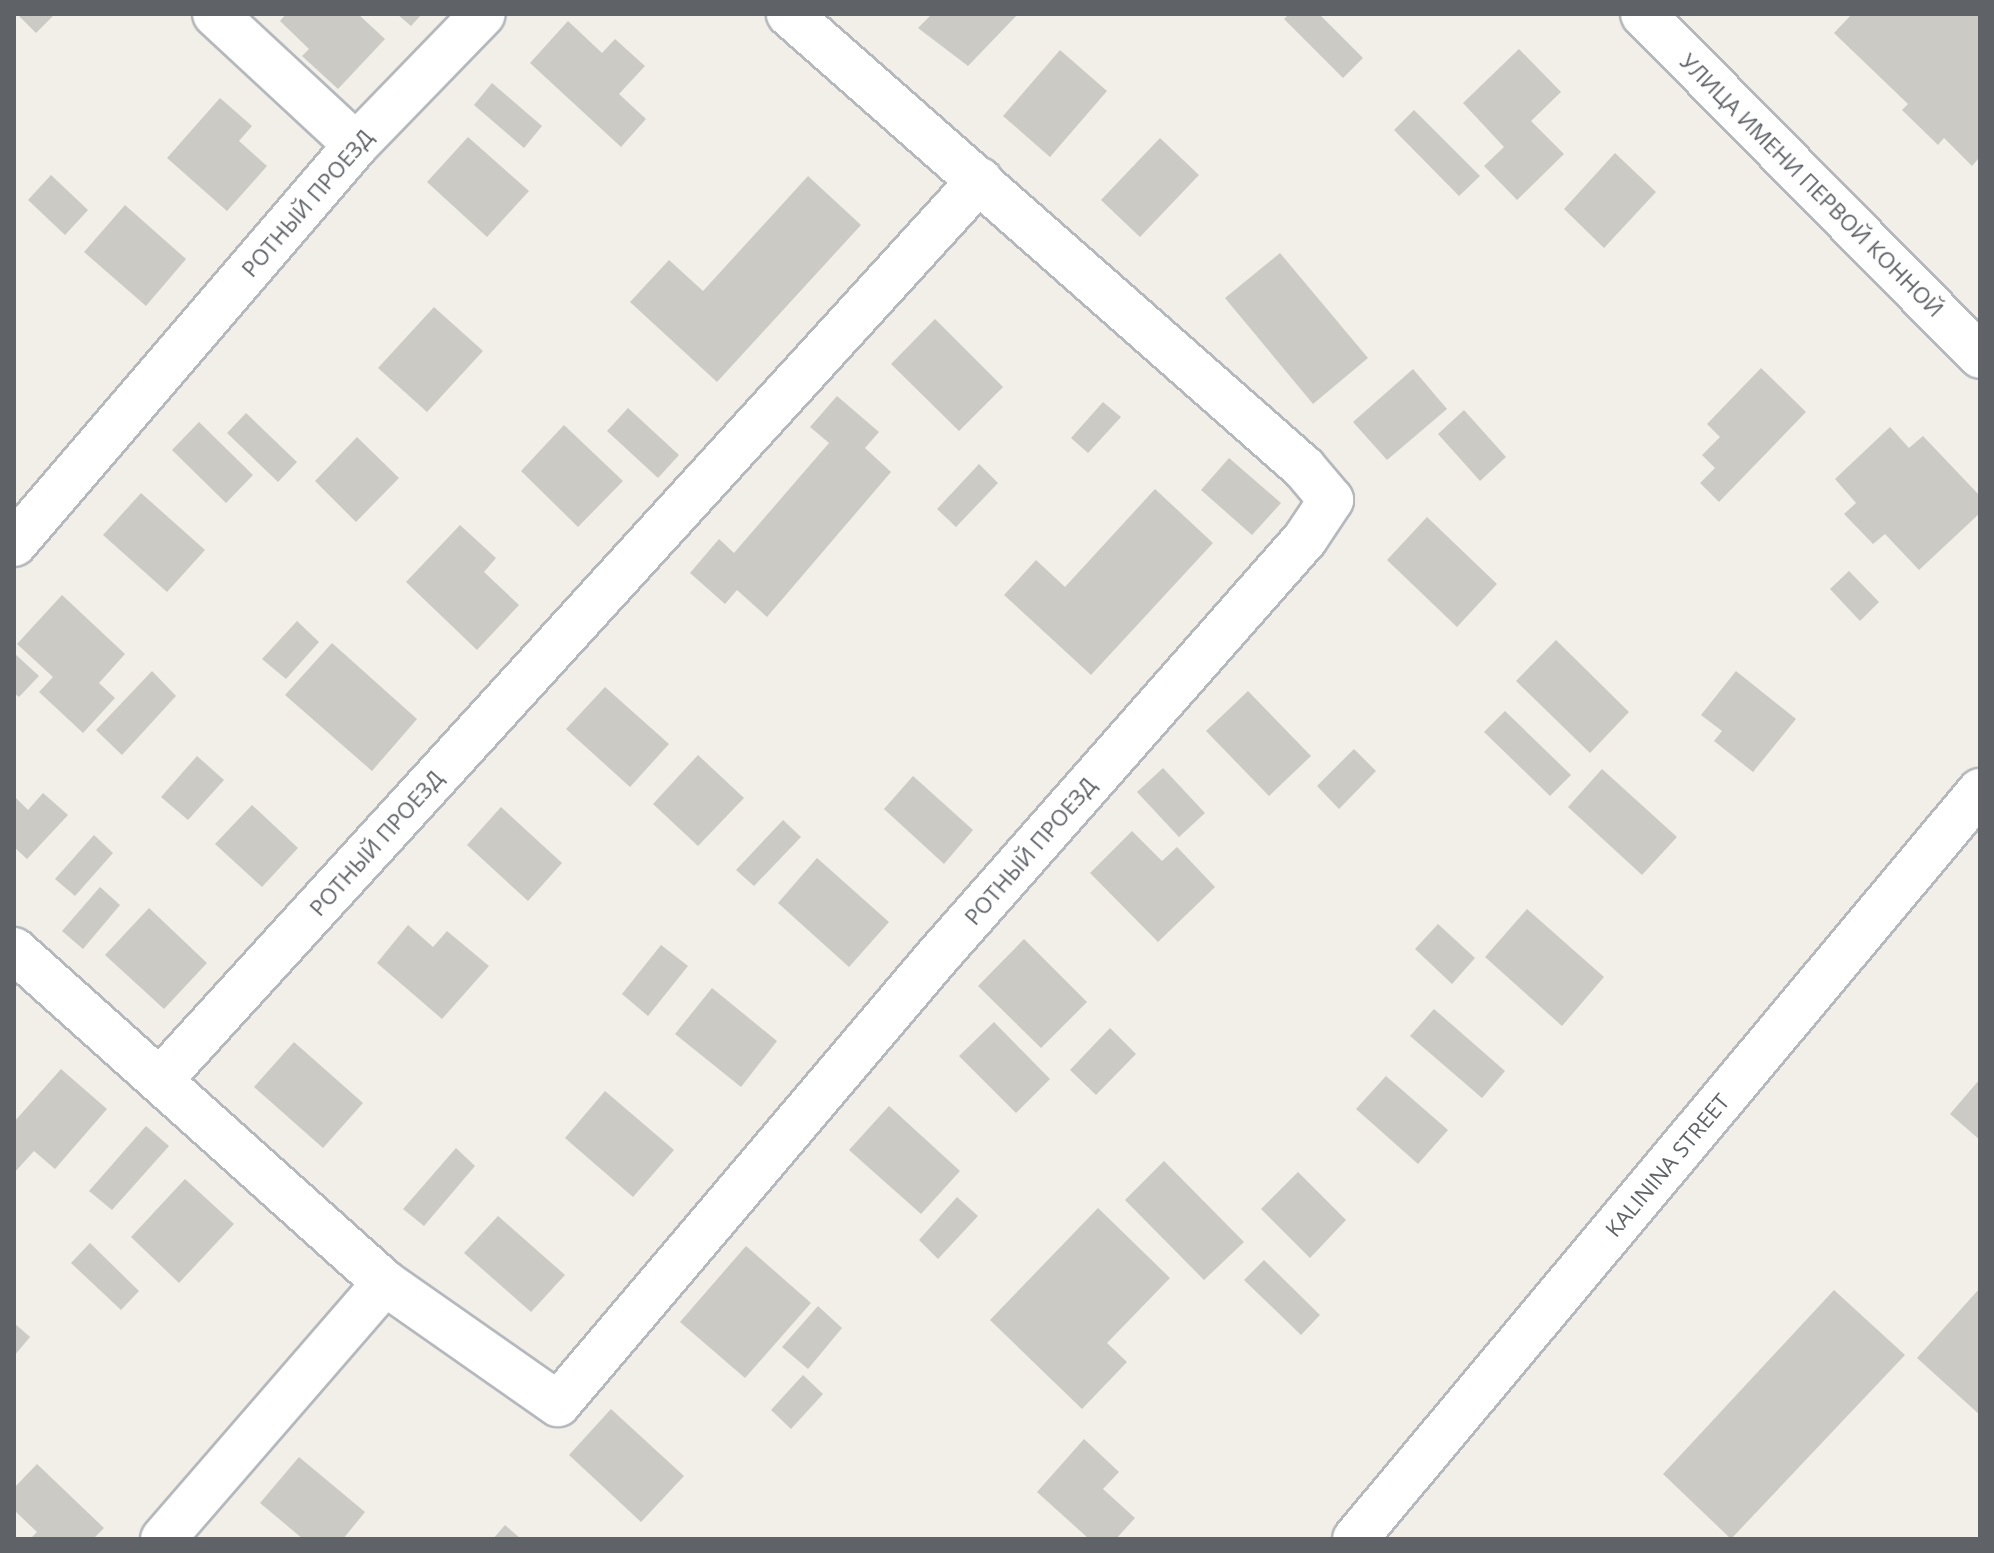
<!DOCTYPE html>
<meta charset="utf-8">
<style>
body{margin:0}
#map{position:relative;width:1994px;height:1553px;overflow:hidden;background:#f1efe8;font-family:"Open Sans",sans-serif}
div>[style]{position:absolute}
.building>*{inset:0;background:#cccac5}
.roads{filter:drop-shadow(2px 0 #b5b8bc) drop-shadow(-2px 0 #b5b8bc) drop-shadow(0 2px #b5b8bc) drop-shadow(0 -2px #b5b8bc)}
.street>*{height:44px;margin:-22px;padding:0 22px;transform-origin:22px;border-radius:22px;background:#fff}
.secondary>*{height:44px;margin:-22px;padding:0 22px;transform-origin:22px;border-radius:22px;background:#fff}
span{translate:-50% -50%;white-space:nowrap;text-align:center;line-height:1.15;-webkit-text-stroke:7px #fff;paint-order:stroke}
.street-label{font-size:22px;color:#5f6368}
.frame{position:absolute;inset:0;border:16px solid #5f6368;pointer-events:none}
</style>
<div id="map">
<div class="building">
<i style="clip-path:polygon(17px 14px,55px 14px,36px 33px)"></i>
<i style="clip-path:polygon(286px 14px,358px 14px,385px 39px,338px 89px,302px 56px,309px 49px,280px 21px)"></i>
<i style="clip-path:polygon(397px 14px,422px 14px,411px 26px)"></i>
<i style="clip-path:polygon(932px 14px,1018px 14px,968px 66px,918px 28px)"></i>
<i style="clip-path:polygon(1289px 14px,1319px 14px,1363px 58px,1343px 78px,1284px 19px)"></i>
<i style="clip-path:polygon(1852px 14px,1980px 14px,1980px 157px,1972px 166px,1944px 138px,1938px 145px,1902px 110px,1908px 104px,1834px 33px)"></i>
<i style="clip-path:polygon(568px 21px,602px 53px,615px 39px,645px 66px,619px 94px,646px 119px,621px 147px,530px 63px)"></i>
<i style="clip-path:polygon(1519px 49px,1561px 92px,1531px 121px,1564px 154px,1517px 200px,1484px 166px,1504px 147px,1463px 103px)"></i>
<i style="clip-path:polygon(1060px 50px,1107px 91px,1050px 157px,1003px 116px)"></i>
<i style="clip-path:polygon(492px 83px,542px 126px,524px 148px,474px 105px)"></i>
<i style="clip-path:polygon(220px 98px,252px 126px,239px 141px,267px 166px,227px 211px,167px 158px)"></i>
<i style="clip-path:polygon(1414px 110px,1480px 176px,1459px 196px,1394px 130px)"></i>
<i style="clip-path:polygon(468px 137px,529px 191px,487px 237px,427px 182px)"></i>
<i style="clip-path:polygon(1160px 138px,1199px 175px,1140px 237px,1101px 200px)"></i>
<i style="clip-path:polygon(1615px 153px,1656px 192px,1604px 248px,1564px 209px)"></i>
<i style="clip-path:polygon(51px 175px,88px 210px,65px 235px,28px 200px)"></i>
<i style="clip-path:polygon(808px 176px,861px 225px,717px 382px,630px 302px,669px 260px,703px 291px)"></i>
<i style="clip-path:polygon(125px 205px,186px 259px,146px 306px,84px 252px)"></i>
<i style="clip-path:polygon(1280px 253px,1368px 358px,1313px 404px,1225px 298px)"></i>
<i style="clip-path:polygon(434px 307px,483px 351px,427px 412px,378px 368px)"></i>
<i style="clip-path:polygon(935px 319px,1003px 387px,959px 431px,891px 364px)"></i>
<i style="clip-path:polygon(1761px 368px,1806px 412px,1719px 502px,1700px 483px,1715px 468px,1702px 455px,1720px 437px,1707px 424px)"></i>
<i style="clip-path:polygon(1413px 369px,1447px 409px,1387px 460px,1353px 422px)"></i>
<i style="clip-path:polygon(837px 396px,879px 432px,865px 448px,891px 472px,767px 617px,737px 590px,725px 604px,690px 573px,719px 539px,734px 553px,829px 443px,810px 427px)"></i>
<i style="clip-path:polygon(1103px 402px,1121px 417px,1088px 453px,1071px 438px)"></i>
<i style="clip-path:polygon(628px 408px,679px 455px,658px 478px,607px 431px)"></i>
<i style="clip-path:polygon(1464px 410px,1506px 457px,1480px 481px,1438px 434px)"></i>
<i style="clip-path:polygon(246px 413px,297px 462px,278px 482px,227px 433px)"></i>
<i style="clip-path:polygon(199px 422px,253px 475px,226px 503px,172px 450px)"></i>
<i style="clip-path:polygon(564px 425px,623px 481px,578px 527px,521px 471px)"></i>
<i style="clip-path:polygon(1890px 427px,1909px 448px,1923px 436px,1980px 496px,1980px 513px,1919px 570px,1885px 534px,1873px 544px,1844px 514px,1856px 503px,1835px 479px)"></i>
<i style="clip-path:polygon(357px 437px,399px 478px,356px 522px,315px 481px)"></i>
<i style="clip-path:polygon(1229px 458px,1281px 503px,1252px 535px,1201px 490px)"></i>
<i style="clip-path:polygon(979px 464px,998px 483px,956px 527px,937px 509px)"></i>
<i style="clip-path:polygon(1155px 489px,1213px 543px,1091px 675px,1004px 595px,1036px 560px,1065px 587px)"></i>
<i style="clip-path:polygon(141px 493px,205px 550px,167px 592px,103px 535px)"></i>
<i style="clip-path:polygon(1427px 517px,1497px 584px,1457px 627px,1387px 560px)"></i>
<i style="clip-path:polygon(460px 525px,496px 558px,484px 572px,519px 605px,477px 650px,406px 582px)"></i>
<i style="clip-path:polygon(1849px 571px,1879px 602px,1860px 621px,1830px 589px)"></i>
<i style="clip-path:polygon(62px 595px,125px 654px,99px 683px,115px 698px,83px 733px,39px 692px,53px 677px,17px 644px)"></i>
<i style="clip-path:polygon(297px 621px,319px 642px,286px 679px,262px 659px)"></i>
<i style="clip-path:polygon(1556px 640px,1629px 712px,1590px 753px,1516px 681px)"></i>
<i style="clip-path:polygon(332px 643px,417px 719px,372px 771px,285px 695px)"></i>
<i style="clip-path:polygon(14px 653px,39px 676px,19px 697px,14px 693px)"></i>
<i style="clip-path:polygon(152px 671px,176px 696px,122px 755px,96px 730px)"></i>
<i style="clip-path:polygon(1736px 671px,1796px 719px,1753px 772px,1714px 741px,1722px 731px,1701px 715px)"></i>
<i style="clip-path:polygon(605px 687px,669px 744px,630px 787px,566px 729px)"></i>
<i style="clip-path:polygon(1248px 691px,1311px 756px,1269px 796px,1206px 731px)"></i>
<i style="clip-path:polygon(1505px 711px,1571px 775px,1550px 796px,1484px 732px)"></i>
<i style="clip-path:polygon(1354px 749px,1376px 771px,1339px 809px,1317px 786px)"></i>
<i style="clip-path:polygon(698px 755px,744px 798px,698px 846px,653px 804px)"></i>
<i style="clip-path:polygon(197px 756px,224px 780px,188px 820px,161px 797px)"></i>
<i style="clip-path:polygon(1163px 768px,1205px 813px,1179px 837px,1137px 792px)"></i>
<i style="clip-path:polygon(1602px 769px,1677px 837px,1642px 875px,1568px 807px)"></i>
<i style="clip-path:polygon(913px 776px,973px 830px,944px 864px,884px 809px)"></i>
<i style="clip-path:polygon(43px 793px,68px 815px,27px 859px,14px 847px,14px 796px,28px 810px)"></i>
<i style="clip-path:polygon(252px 805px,298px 848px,262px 887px,215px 844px)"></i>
<i style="clip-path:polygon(501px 807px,562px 863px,528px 901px,467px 845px)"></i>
<i style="clip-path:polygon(783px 820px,801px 837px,754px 886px,736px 870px)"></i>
<i style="clip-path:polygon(1132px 831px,1162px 861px,1177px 847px,1215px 887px,1158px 942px,1090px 873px)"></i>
<i style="clip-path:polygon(94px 835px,113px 853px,75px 896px,55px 879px)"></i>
<i style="clip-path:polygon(817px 858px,889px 922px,849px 967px,778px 903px)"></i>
<i style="clip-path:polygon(100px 887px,120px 905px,83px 949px,62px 931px)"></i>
<i style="clip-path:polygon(149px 908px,207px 963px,164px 1009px,105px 955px)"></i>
<i style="clip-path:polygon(1527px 909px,1604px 977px,1562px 1026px,1485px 957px)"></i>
<i style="clip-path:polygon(1438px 924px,1475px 958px,1452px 984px,1415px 949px)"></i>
<i style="clip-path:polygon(408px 925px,433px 947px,447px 931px,489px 966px,442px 1019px,377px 963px)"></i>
<i style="clip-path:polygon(1024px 939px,1087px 1002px,1041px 1048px,978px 986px)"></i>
<i style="clip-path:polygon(661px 945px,688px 966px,648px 1016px,622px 994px)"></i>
<i style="clip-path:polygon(712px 988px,777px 1041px,741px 1087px,675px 1034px)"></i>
<i style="clip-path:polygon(1434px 1009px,1505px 1071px,1482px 1098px,1410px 1036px)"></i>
<i style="clip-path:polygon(994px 1022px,1050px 1079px,1016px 1113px,959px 1056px)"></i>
<i style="clip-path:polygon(1110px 1028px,1136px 1054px,1096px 1095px,1070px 1070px)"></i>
<i style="clip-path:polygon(294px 1042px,363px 1103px,323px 1148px,254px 1087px)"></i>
<i style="clip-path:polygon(61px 1069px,107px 1109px,55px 1169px,34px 1151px,14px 1173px,14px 1122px)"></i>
<i style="clip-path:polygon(1386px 1076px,1448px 1130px,1418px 1164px,1356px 1109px)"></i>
<i style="clip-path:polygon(1980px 1079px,1980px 1140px,1950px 1114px)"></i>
<i style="clip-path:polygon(605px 1091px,674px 1150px,633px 1197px,565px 1138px)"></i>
<i style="clip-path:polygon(889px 1106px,960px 1171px,921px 1214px,849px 1150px)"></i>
<i style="clip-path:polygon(146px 1126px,169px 1146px,112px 1210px,89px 1191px)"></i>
<i style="clip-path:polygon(456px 1148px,475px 1166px,424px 1226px,403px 1209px)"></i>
<i style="clip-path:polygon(1164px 1161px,1244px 1242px,1204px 1280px,1125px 1200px)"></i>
<i style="clip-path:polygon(1298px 1172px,1346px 1220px,1310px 1258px,1261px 1209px)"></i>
<i style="clip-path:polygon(185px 1179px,234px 1224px,179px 1283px,131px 1237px)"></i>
<i style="clip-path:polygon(957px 1197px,978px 1216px,938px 1259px,919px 1240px)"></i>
<i style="clip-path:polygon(1098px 1208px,1170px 1278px,1107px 1343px,1127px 1362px,1082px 1409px,990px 1320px)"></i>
<i style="clip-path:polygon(498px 1216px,565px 1275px,531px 1312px,464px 1253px)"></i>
<i style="clip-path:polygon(90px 1243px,139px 1291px,121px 1310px,71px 1263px)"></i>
<i style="clip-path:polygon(746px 1246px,811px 1303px,745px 1378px,680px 1322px)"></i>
<i style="clip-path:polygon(1264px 1260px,1320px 1315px,1301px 1335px,1244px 1280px)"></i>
<i style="clip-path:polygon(1980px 1288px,1980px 1415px,1917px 1358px)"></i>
<i style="clip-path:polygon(1834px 1290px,1905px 1355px,1731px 1539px,1663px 1474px)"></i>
<i style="clip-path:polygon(818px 1306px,842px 1328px,808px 1369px,782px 1347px)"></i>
<i style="clip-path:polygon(14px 1323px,30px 1337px,14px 1356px)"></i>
<i style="clip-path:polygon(803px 1375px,823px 1394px,791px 1429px,771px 1410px)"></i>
<i style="clip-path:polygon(611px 1409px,684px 1476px,641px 1522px,569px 1455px)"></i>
<i style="clip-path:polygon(1084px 1439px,1119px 1472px,1103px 1489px,1135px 1518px,1116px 1539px,1089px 1539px,1037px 1492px)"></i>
<i style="clip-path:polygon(299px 1457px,365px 1512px,343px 1539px,303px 1539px,260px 1503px)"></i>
<i style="clip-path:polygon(37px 1464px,104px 1528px,93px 1539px,30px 1539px,37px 1532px,14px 1510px,14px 1488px)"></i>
<i style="clip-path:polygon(505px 1525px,521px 1539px,493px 1539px)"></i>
</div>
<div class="roads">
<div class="street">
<i style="left:215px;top:14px;width:192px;rotate:42.9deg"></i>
<i style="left:1643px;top:14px;width:480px;rotate:45.4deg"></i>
<i style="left:14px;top:544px;width:526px;rotate:-49.4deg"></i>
<i style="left:356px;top:145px;width:182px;rotate:-45.9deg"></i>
<i style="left:14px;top:950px;width:499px;rotate:41.9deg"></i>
<i style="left:385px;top:1283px;width:211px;rotate:35deg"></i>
<i style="left:558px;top:1404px;width:586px;rotate:-49.71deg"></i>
<i style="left:937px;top:957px;width:557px;rotate:-48.64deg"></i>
<i style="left:1305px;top:539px;width:47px;rotate:-56.3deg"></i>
<i style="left:1331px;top:500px;width:42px;rotate:-130.2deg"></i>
<i style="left:1304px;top:468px;width:687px;rotate:-138.6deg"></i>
<i style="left:161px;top:1079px;width:1216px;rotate:-47.67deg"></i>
<i style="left:163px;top:1539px;width:339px;rotate:-49.1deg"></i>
</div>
<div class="secondary">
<i style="left:1355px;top:1539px;width:975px;rotate:-50.12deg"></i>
</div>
</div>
<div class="street-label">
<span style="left:1812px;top:185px;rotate:45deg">УЛИЦА ИМЕНИ ПЕРВОЙ КОННОЙ</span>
<span style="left:307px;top:203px;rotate:-49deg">РОТНЫЙ ПРОЕЗД</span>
<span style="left:376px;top:843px;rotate:-48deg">РОТНЫЙ ПРОЕЗД</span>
<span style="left:1030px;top:851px;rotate:-49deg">РОТНЫЙ ПРОЕЗД</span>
<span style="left:1667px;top:1165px;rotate:-50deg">KALININA STREET</span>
</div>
<div class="frame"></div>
</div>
